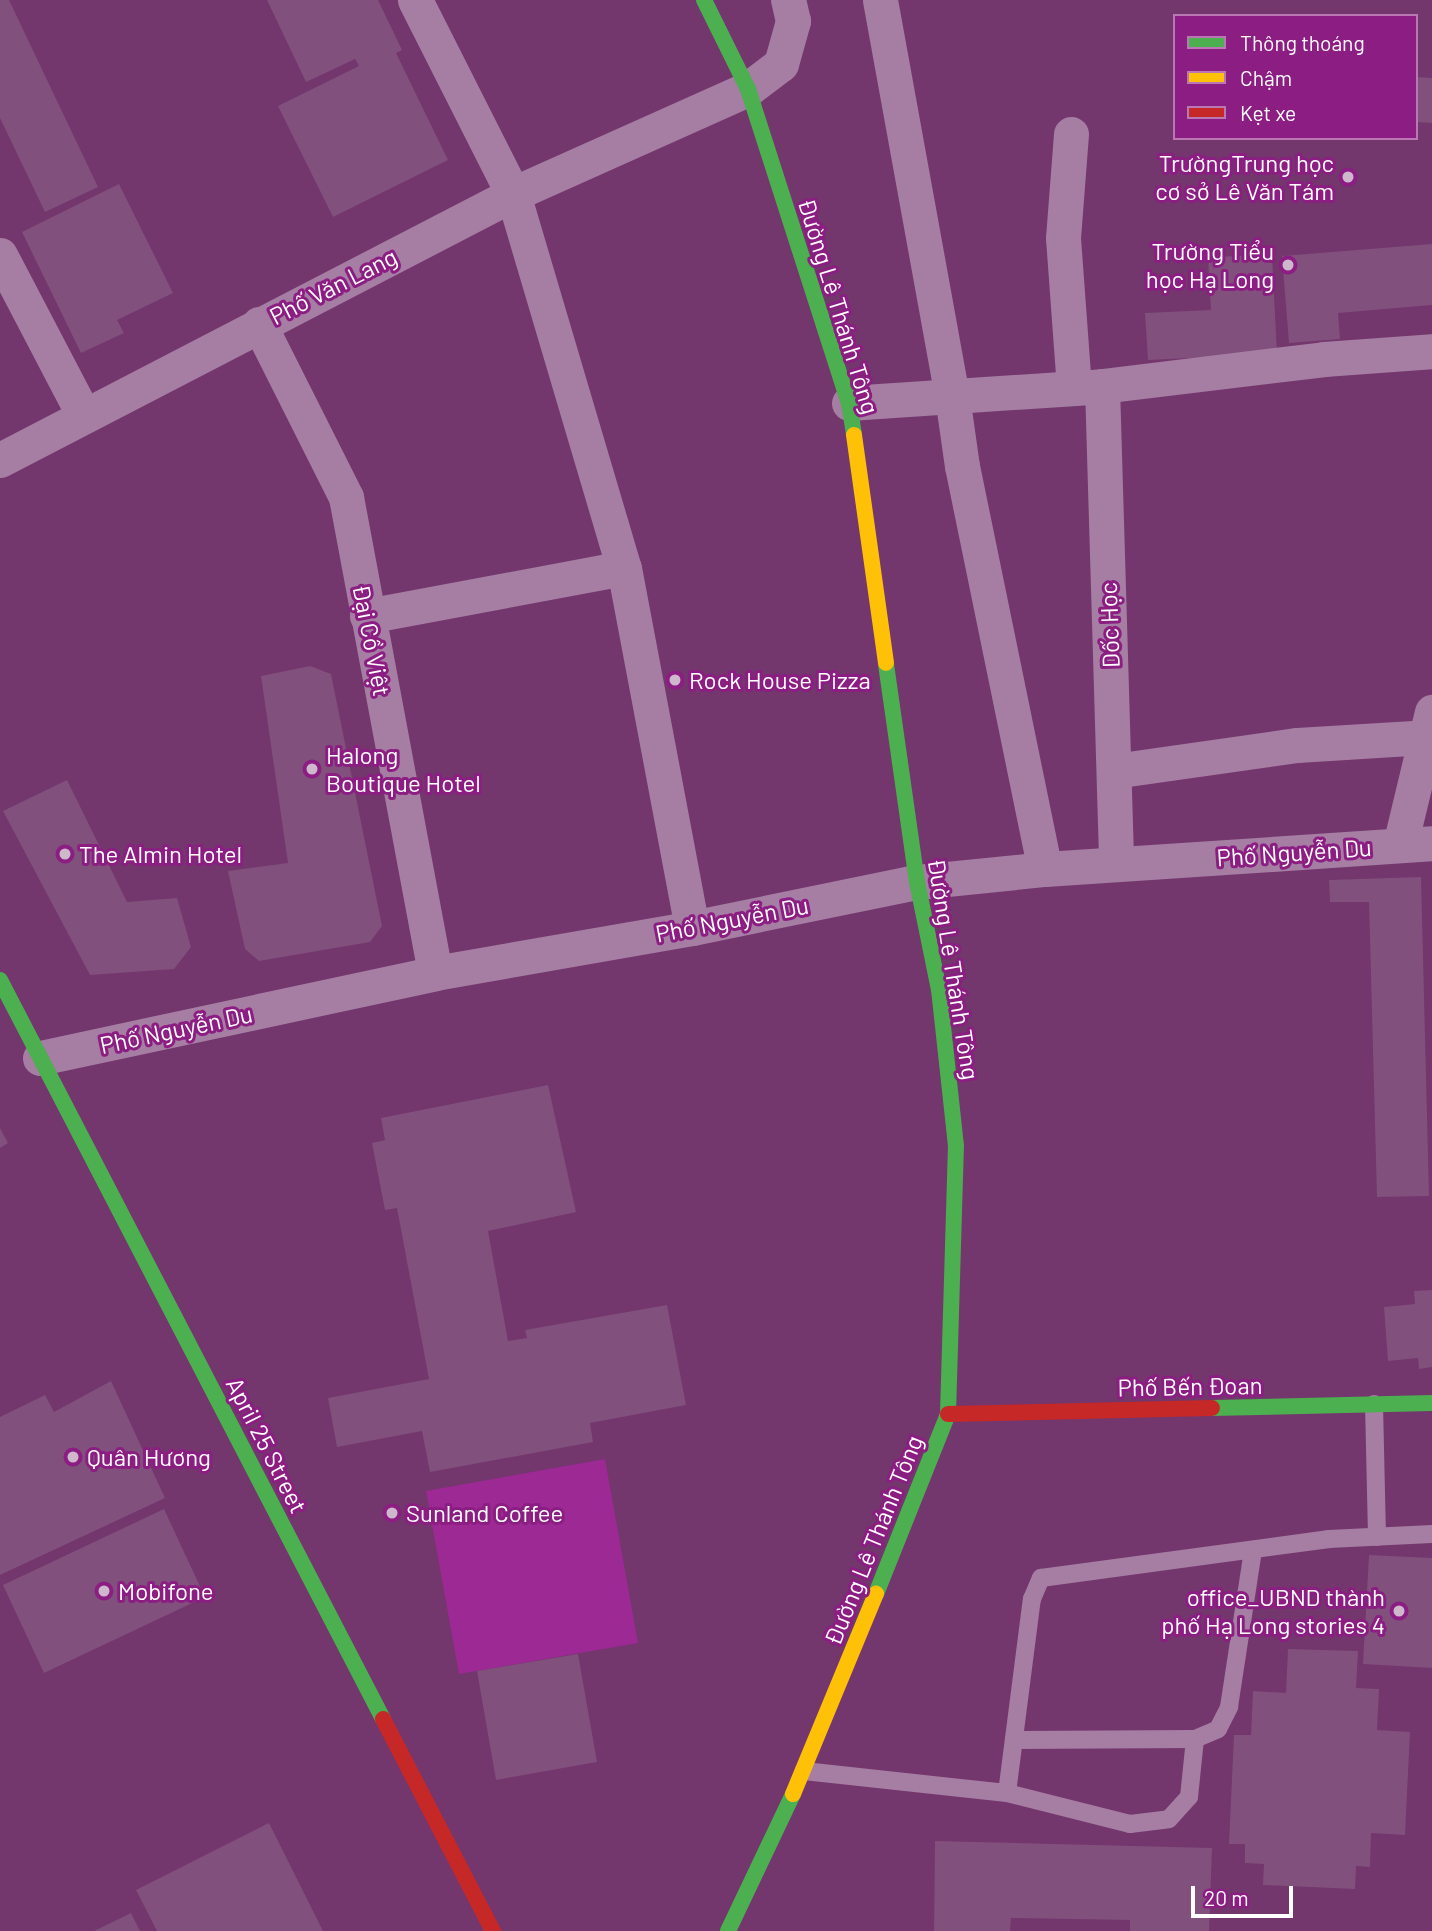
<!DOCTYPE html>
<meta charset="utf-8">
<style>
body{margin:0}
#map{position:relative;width:1432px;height:1931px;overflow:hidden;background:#73366d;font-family:Barlow,sans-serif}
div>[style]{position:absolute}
.green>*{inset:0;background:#9d2995}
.building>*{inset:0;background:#81507d}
.lane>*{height:18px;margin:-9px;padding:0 9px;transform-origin:9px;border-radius:9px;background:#a67da3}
.street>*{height:35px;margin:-17.5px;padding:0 17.5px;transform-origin:17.5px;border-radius:17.5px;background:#a67da3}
.fast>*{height:16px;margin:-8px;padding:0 8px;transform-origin:8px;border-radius:8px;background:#4caf50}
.slow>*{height:16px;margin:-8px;padding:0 8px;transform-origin:8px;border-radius:8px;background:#ffc107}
.jam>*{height:16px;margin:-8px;padding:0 8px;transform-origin:8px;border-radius:8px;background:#c62828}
.dots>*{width:19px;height:19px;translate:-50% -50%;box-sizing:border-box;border:4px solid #8c1d82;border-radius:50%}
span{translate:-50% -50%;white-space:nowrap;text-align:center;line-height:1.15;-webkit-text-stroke:6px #8c1d82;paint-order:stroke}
.poi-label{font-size:24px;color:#fff}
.right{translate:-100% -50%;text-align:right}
.left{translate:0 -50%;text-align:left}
.street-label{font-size:24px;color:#fff}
.legend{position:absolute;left:1173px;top:14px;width:245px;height:126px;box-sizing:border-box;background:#8c1d82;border:2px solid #ba77b4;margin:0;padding:9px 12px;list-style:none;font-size:21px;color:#fff}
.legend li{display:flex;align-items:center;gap:14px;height:35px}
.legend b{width:35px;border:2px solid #ba77b4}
.scale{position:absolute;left:1191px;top:1886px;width:102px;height:32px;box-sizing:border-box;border:4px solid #fff;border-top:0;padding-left:9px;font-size:21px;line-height:24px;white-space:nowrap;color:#fff;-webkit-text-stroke:5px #8c1d82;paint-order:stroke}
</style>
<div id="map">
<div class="green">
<i style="clip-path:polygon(605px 1459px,638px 1643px,459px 1674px,426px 1491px)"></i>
</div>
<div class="building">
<i style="clip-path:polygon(0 0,9px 0,98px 187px,45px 212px,0 118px)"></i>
<i style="clip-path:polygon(267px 0,378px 0,402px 50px,396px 53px,448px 160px,333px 217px,278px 106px,359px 66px,355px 59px,306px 82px)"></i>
<i style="clip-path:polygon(1416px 77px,1432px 78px,1432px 123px,1416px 122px)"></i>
<i style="clip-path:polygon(119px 184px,173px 293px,117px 320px,124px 333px,81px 353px,22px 232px)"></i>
<i style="clip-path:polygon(1432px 244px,1432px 305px,1338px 313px,1340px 339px,1289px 343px,1282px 256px)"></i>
<i style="clip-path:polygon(1272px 255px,1277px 354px,1148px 360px,1145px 313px,1211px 310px,1208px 257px)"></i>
<i style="clip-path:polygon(310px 666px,331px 674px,382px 926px,370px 942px,259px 961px,245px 949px,228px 871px,288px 863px,261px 676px)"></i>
<i style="clip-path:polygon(67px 780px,127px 902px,177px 898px,191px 947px,174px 969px,90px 975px,3px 811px)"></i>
<i style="clip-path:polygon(1421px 877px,1429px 1196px,1377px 1197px,1369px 902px,1330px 902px,1329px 880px)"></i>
<i style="clip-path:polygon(548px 1085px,576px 1212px,488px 1231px,508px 1341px,527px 1338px,525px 1330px,667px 1305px,686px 1405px,590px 1423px,593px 1442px,430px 1472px,422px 1431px,337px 1447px,328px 1398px,429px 1379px,397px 1208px,385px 1210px,372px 1143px,385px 1140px,381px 1118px)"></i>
<i style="clip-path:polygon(0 1128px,8px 1143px,0 1148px)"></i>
<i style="clip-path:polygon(1432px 1290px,1432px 1367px,1419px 1369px,1418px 1358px,1388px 1361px,1384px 1307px,1415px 1304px,1414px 1291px)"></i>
<i style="clip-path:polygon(111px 1381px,165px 1498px,0 1575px,0 1417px,45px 1395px,54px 1412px)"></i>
<i style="clip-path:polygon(164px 1509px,205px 1597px,44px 1673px,3px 1585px)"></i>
<i style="clip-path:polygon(1369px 1555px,1432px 1558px,1432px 1668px,1363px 1664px)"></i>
<i style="clip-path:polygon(1288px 1649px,1358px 1651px,1356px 1688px,1379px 1689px,1377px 1730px,1410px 1732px,1405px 1835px,1371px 1833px,1370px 1867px,1356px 1866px,1355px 1889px,1263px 1885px,1264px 1864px,1245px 1863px,1245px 1844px,1229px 1844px,1234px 1735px,1251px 1735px,1253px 1691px,1286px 1693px)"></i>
<i style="clip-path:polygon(578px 1654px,597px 1762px,496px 1780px,477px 1671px)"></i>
<i style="clip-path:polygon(269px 1823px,323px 1931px,157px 1931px,136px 1890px)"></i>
<i style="clip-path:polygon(935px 1841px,1212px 1848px,1209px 1931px,1130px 1931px,1130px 1920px,1011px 1918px,1010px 1931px,934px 1931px)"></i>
<i style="clip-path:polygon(131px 1913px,140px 1931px,94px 1931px)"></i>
</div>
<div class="lane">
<i style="left:1374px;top:1404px;width:133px;rotate:88.7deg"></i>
<i style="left:1014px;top:1740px;width:181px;rotate:-0.3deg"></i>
<i style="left:1195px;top:1739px;width:25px;rotate:-23deg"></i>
<i style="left:1218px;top:1729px;width:25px;rotate:-63deg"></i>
<i style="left:1229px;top:1707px;width:159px;rotate:-81.3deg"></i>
<i style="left:804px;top:1771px;width:204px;rotate:6.2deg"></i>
<i style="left:1007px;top:1793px;width:127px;rotate:14.1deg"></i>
<i style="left:1130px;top:1824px;width:39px;rotate:-7deg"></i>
<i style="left:1169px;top:1819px;width:30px;rotate:-48deg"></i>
<i style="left:1189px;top:1797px;width:58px;rotate:-84.1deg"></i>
<i style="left:1007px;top:1793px;width:196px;rotate:-82.7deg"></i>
<i style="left:1032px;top:1599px;width:23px;rotate:-67deg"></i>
<i style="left:1041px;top:1578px;width:291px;rotate:-7.7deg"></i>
<i style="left:1329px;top:1539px;width:103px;rotate:-2.8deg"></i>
</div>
<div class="street">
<i style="left:415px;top:0;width:217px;rotate:63.2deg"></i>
<i style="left:513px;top:194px;width:390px;rotate:73.5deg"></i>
<i style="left:624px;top:568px;width:366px;rotate:79.3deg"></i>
<i style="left:880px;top:0;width:402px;rotate:79.7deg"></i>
<i style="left:952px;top:396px;width:71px;rotate:81.9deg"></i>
<i style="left:962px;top:466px;width:411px;rotate:78.4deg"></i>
<i style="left:1071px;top:134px;width:104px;rotate:94.4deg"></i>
<i style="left:1063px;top:238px;width:150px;rotate:85.8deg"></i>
<i style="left:0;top:255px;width:179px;rotate:62.4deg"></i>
<i style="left:259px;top:324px;width:194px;rotate:63.3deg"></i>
<i style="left:346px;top:497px;width:484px;rotate:79.4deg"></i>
<i style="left:1102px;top:386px;width:478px;rotate:88.3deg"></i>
<i style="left:849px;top:403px;width:254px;rotate:-3.8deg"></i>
<i style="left:1102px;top:386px;width:224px;rotate:-6.9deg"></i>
<i style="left:1324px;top:359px;width:108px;rotate:-4.2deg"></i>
<i style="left:0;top:460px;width:578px;rotate:-27.41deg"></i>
<i style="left:513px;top:194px;width:257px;rotate:-24.1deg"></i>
<i style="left:748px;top:89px;width:41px;rotate:-37.1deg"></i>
<i style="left:781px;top:64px;width:45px;rotate:-74.4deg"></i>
<i style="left:793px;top:21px;width:22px;rotate:-103deg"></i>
<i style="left:367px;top:616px;width:261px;rotate:-10.6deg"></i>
<i style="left:1114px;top:771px;width:185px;rotate:-8.1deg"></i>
<i style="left:1297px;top:745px;width:129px;rotate:-3.5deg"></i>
<i style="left:1400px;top:845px;width:137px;rotate:-76.5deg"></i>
<i style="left:40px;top:1058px;width:404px;rotate:-12.1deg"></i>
<i style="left:435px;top:973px;width:261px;rotate:-9.9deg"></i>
<i style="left:692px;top:928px;width:230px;rotate:-11.6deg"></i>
<i style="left:917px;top:882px;width:129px;rotate:-5.8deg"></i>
<i style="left:1045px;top:869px;width:388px;rotate:-3.8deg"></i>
</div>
<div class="fast">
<i style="left:704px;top:0;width:99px;rotate:63.7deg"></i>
<i style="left:748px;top:89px;width:330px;rotate:72.2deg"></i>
<i style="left:849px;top:403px;width:32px;rotate:81deg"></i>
<i style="left:0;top:980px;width:832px;rotate:62.6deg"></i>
<i style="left:1212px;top:1408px;width:220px;rotate:-1.3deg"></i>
<i style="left:876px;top:1594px;width:194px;rotate:-68.2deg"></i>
<i style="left:948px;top:1414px;width:268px;rotate:-88.3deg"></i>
<i style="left:956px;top:1146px;width:157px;rotate:-96.2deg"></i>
<i style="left:939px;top:990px;width:110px;rotate:-101.5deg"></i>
<i style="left:917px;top:882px;width:221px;rotate:-98.1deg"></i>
<i style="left:728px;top:1931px;width:152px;rotate:-64.6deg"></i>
</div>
<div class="slow">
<i style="left:854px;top:435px;width:230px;rotate:82deg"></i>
<i style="left:793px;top:1794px;width:217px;rotate:-67.5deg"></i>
</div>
<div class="jam">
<i style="left:948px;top:1414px;width:264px;rotate:-1.3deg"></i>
<i style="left:383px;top:1719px;width:239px;rotate:62.6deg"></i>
</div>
<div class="dots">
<i style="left:1348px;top:177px;background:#ceb9cc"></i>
<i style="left:1288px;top:265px;background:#ceb9cc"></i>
<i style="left:675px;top:680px;background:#ceb9cc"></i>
<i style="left:312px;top:769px;background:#ceb9cc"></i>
<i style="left:65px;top:854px;background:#ceb9cc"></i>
<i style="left:73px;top:1457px;background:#ceb9cc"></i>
<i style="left:392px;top:1513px;background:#ceb9cc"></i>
<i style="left:104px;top:1591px;background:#ceb9cc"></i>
<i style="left:1399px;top:1611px;background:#ceb9cc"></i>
</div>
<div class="poi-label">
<span class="right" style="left:1334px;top:177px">TrườngTrung học<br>cơ sở Lê Văn Tám</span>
<span class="right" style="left:1274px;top:265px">Trường Tiểu<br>học Hạ Long</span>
<span class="left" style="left:689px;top:680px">Rock House Pizza</span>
<span class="left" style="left:326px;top:769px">Halong<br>Boutique Hotel</span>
<span class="left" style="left:79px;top:854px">The Almin Hotel</span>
<span class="left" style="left:87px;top:1457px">Quân Hương</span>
<span class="left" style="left:406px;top:1513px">Sunland Coffee</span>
<span class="left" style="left:118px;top:1591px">Mobifone</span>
<span class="right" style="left:1385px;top:1611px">office_UBND thành<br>phố Hạ Long stories 4</span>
</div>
<div class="street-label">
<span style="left:333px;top:286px;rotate:-27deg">Phố Văn Lang</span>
<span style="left:839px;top:306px;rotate:73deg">Đường Lê Thánh Tông</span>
<span style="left:1109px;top:625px;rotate:-92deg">Dốc Học</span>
<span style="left:372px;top:640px;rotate:79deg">Đại Cồ Việt</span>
<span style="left:1294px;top:852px;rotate:-4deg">Phố Nguyễn Du</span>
<span style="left:732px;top:919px;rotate:-11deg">Phố Nguyễn Du</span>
<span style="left:954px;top:969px;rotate:81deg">Đường Lê Thánh Tông</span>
<span style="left:176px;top:1029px;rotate:-12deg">Phố Nguyễn Du</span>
<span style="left:1190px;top:1386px;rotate:-1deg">Phố Bến Đoan</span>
<span style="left:267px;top:1445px;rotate:63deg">April 25 Street</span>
<span style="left:873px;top:1540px;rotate:-68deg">Đường Lê Thánh Tông</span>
</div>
<ul class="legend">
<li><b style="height:9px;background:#4caf50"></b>Thông thoáng</li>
<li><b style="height:9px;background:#ffc107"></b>Chậm</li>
<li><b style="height:9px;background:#c62828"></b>Kẹt xe</li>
</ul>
<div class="scale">20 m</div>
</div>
